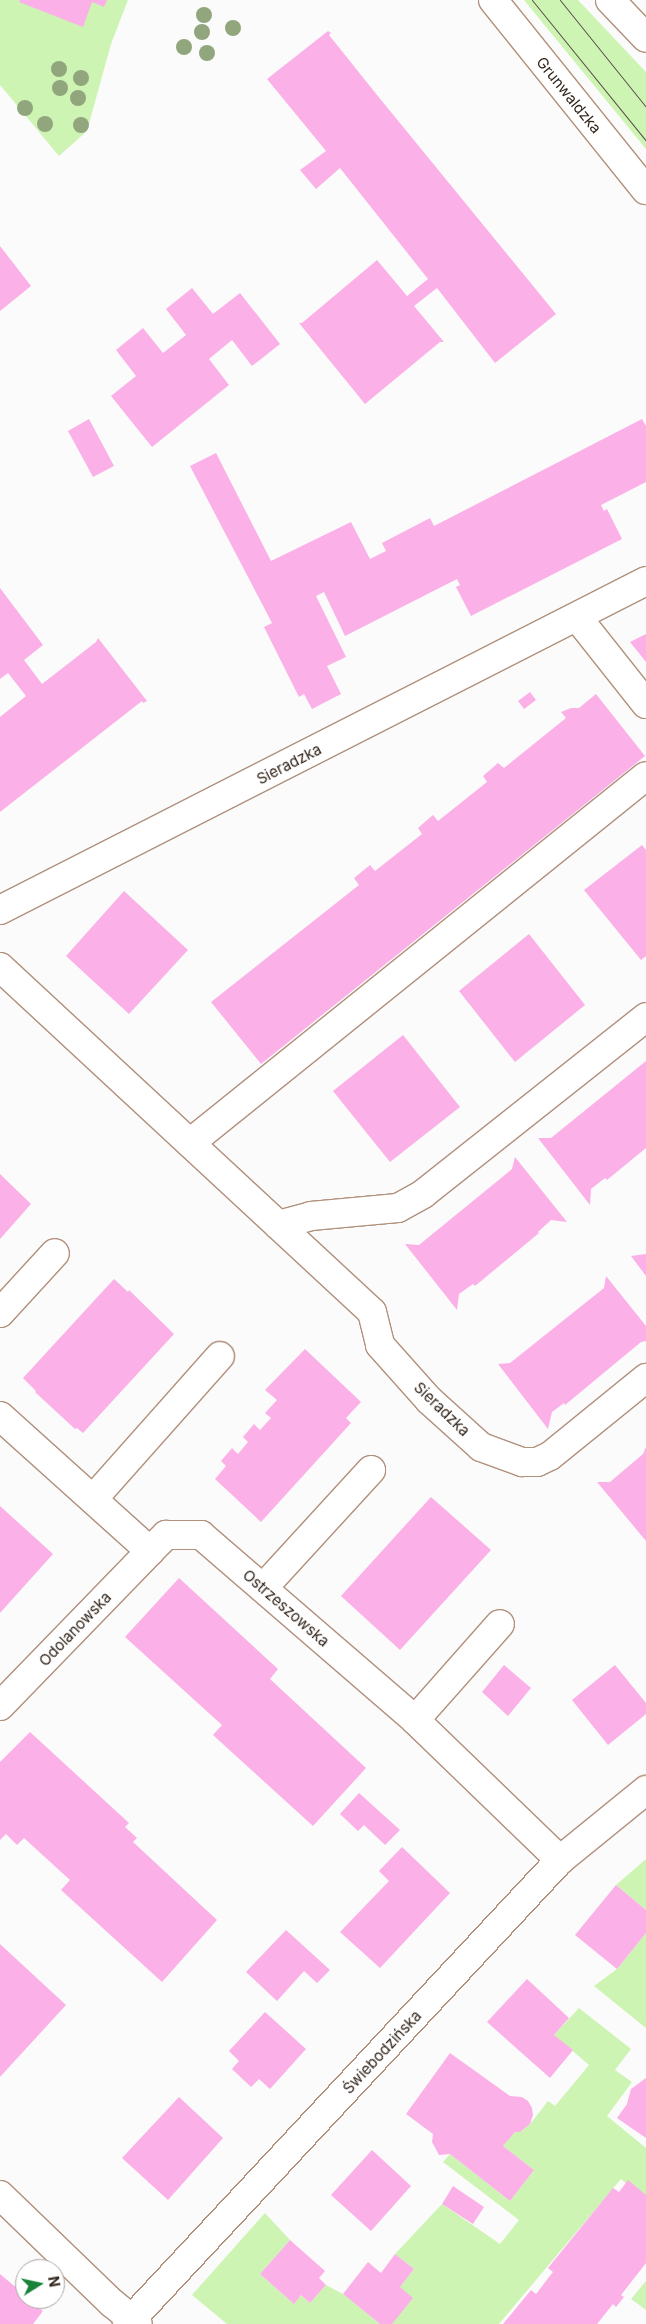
<!DOCTYPE html>
<meta charset="utf-8">
<style>
body{margin:0}
#map{position:relative;width:646px;height:2324px;overflow:hidden;background:#fbfbfb;font-family:Inter,sans-serif}
div>[style]{position:absolute}
.green>*{inset:0;background:#cef4b3}
.building>*{inset:0;background:#fbb0e7}
.roads{filter:drop-shadow(1px 0 #b1907c) drop-shadow(-1px 0 #b1907c) drop-shadow(0 1px #b1907c) drop-shadow(0 -1px #b1907c)}
.minor>*{height:28px;margin:-14px;padding:0 14px;transform-origin:14px;border-radius:14px;background:#fff}
.tertiary>*{height:28px;margin:-14px;padding:0 14px;transform-origin:14px;border-radius:14px;background:#fff}
.tram>*{height:1px;margin:-0.5px;padding:0 0.5px;transform-origin:0.5px;border-radius:0.5px;background:#574d46}
.trees>*{width:16px;height:16px;margin:-8px;border-radius:50%;background:#91a67c}
span{translate:-50% -50%;white-space:nowrap;text-align:center;line-height:1.15;-webkit-text-stroke:4px #fff;paint-order:stroke}
.street-label{font-size:15px;color:#31241b}
.north{position:absolute;left:15px;top:2259px;width:50px;height:50px;box-sizing:border-box;background:#fff;border:1px solid #ada7a4;border-radius:50%;rotate:80deg;font-size:14px;font-weight:700;line-height:20px;text-align:center;color:#31241b}
.north::after{content:'';display:block;margin:auto;width:18px;height:22px;background:#1a8338;clip-path:polygon(50% 0,100% 100%,50% 72%,0 100%)}
</style>
<div id="map">
<div class="green">
<i style="clip-path:polygon(0 0,128px 0,111px 44px,87px 131px,59px 156px,0 85px)"></i>
<i style="clip-path:polygon(524px 0,578px 0,646px 72px,646px 149px)"></i>
<i style="clip-path:polygon(646px 1859px,646px 1910px,616px 1885px)"></i>
<i style="clip-path:polygon(646px 1933px,646px 2028px,594px 1986px,617px 1969px)"></i>
<i style="clip-path:polygon(579px 2008px,631px 2049px,615px 2070px,632px 2082px,607px 2116px,646px 2148px,646px 2201px,621px 2179px,499px 2324px,392px 2324px,400px 2287px,414px 2269px,395px 2254px,442px 2204px,500px 2244px,519px 2220px,443px 2162px,450px 2154px,510px 2201px,534px 2170px,503px 2146px,515px 2132px,520px 2132px,530px 2124px,548px 2101px,555px 2106px,589px 2065px,554px 2035px)"></i>
<i style="clip-path:polygon(265px 2213px,290px 2240px,260px 2274px,293px 2303px,301px 2295px,310px 2303px,326px 2285px,343px 2294px,380px 2324px,227px 2324px,192px 2295px)"></i>
<i style="clip-path:polygon(646px 2281px,646px 2310px,631px 2299px)"></i>
</div>
<div class="building">
<i style="clip-path:polygon(20px 0,107px 0,104px 7px,92px 2px,83px 27px,19px 2px)"></i>
<i style="clip-path:polygon(328px 31px,331px 33px,329px 35px,377px 95px,556px 314px,495px 363px,437px 288px,414px 306px,444px 342px,440px 342px,365px 404px,299px 323px,302px 323px,377px 260px,407px 296px,428px 279px,340px 168px,316px 189px,300px 170px,326px 151px,267px 79px)"></i>
<i style="clip-path:polygon(0 246px,31px 286px,0 311px)"></i>
<i style="clip-path:polygon(192px 288px,213px 314px,240px 293px,280px 344px,252px 366px,232px 340px,209px 359px,229px 385px,152px 447px,111px 396px,136px 376px,116px 350px,143px 328px,163px 353px,186px 335px,166px 309px)"></i>
<i style="clip-path:polygon(89px 419px,114px 466px,93px 477px,68px 431px)"></i>
<i style="clip-path:polygon(642px 419px,646px 426px,646px 482px,601px 505px,604px 511px,607px 509px,622px 539px,471px 616px,456px 587px,460px 585px,457px 579px,345px 636px,324px 592px,316px 596px,346px 657px,327px 666px,341px 694px,312px 709px,304px 694px,299px 697px,264px 627px,272px 623px,190px 466px,216px 453px,271px 561px,351px 522px,370px 559px,386px 551px,382px 543px,430px 518px,434px 526px)"></i>
<i style="clip-path:polygon(0 588px,43px 645px,24px 660px,42px 684px,96px 642px,98px 638px,147px 701px,143px 703px,142px 701px,0 812px,0 717px,26px 696px,8px 673px,0 679px)"></i>
<i style="clip-path:polygon(646px 634px,646px 662px,630px 642px)"></i>
<i style="clip-path:polygon(530px 692px,536px 700px,524px 709px,518px 701px)"></i>
<i style="clip-path:polygon(596px 694px,645px 756px,261px 1064px,211px 1002px,359px 885px,354px 878px,370px 865px,375px 871px,422px 834px,418px 828px,433px 815px,438px 821px,487px 782px,483px 776px,498px 763px,504px 768px,566px 718px,561px 712px,571px 708px,579px 708px)"></i>
<i style="clip-path:polygon(642px 845px,646px 850px,646px 956px,641px 960px,584px 890px)"></i>
<i style="clip-path:polygon(124px 891px,188px 950px,129px 1014px,66px 956px)"></i>
<i style="clip-path:polygon(529px 934px,585px 1005px,515px 1062px,459px 991px)"></i>
<i style="clip-path:polygon(403px 1035px,460px 1107px,390px 1162px,333px 1091px)"></i>
<i style="clip-path:polygon(646px 1061px,646px 1148px,607px 1180px,605px 1178px,591px 1189px,590px 1205px,538px 1138px,551px 1138px)"></i>
<i style="clip-path:polygon(515px 1157px,567px 1222px,551px 1220px,538px 1232px,539px 1233px,475px 1286px,473px 1284px,459px 1294px,457px 1310px,405px 1244px,419px 1245px,512px 1169px)"></i>
<i style="clip-path:polygon(0 1174px,31px 1204px,0 1239px)"></i>
<i style="clip-path:polygon(646px 1254px,646px 1276px,631px 1256px)"></i>
<i style="clip-path:polygon(606px 1276px,646px 1326px,646px 1341px,641px 1342px,565px 1405px,564px 1403px,552px 1412px,548px 1429px,498px 1364px,510px 1363px,604px 1288px)"></i>
<i style="clip-path:polygon(114px 1279px,128px 1292px,129px 1290px,174px 1334px,83px 1433px,77px 1428px,75px 1429px,35px 1392px,36px 1391px,23px 1378px)"></i>
<i style="clip-path:polygon(305px 1349px,361px 1402px,346px 1418px,351px 1423px,261px 1522px,215px 1479px,226px 1466px,221px 1461px,232px 1448px,238px 1454px,248px 1442px,243px 1437px,254px 1424px,260px 1430px,271px 1418px,265px 1413px,277px 1400px,265px 1390px)"></i>
<i style="clip-path:polygon(646px 1447px,646px 1541px,597px 1482px,610px 1482px,643px 1454px)"></i>
<i style="clip-path:polygon(431px 1497px,491px 1550px,400px 1650px,341px 1596px)"></i>
<i style="clip-path:polygon(0 1506px,53px 1554px,0 1613px)"></i>
<i style="clip-path:polygon(179px 1578px,278px 1669px,270px 1679px,366px 1768px,313px 1826px,213px 1735px,222px 1725px,125px 1637px)"></i>
<i style="clip-path:polygon(504px 1665px,531px 1688px,508px 1716px,482px 1692px)"></i>
<i style="clip-path:polygon(615px 1665px,646px 1703px,646px 1714px,608px 1745px,572px 1700px)"></i>
<i style="clip-path:polygon(30px 1732px,129px 1823px,125px 1827px,137px 1838px,133px 1842px,217px 1920px,162px 1982px,61px 1890px,70px 1880px,24px 1838px,17px 1845px,6px 1834px,0 1840px,0 1762px)"></i>
<i style="clip-path:polygon(359px 1793px,400px 1830px,385px 1845px,364px 1825px,358px 1831px,340px 1814px)"></i>
<i style="clip-path:polygon(402px 1847px,450px 1893px,380px 1968px,340px 1932px,389px 1881px,379px 1871px)"></i>
<i style="clip-path:polygon(616px 1885px,646px 1910px,646px 1933px,617px 1969px,575px 1935px)"></i>
<i style="clip-path:polygon(286px 1930px,330px 1970px,317px 1983px,304px 1971px,277px 2001px,246px 1972px)"></i>
<i style="clip-path:polygon(0 1944px,66px 2005px,0 2077px)"></i>
<i style="clip-path:polygon(527px 1979px,569px 2018px,554px 2035px,573px 2050px,550px 2078px,487px 2022px)"></i>
<i style="clip-path:polygon(265px 2012px,306px 2049px,270px 2089px,259px 2079px,251px 2087px,232px 2069px,239px 2061px,229px 2051px)"></i>
<i style="clip-path:polygon(450px 2053px,510px 2096px,522px 2097px,528px 2101px,532px 2108px,533px 2115px,530px 2124px,520px 2132px,515px 2132px,503px 2146px,534px 2170px,510px 2201px,450px 2154px,439px 2155px,432px 2142px,433px 2134px,406px 2114px)"></i>
<i style="clip-path:polygon(646px 2078px,646px 2138px,617px 2118px,627px 2104px,631px 2089px)"></i>
<i style="clip-path:polygon(179px 2097px,223px 2138px,168px 2200px,122px 2158px)"></i>
<i style="clip-path:polygon(372px 2150px,411px 2186px,371px 2231px,331px 2195px)"></i>
<i style="clip-path:polygon(628px 2180px,646px 2195px,646px 2263px,621px 2295px,624px 2297px,616px 2307px,613px 2304px,597px 2324px,503px 2324px,531px 2290px,536px 2294px,553px 2272px,548px 2268px,613px 2188px,619px 2192px)"></i>
<i style="clip-path:polygon(453px 2186px,484px 2207px,473px 2224px,442px 2204px)"></i>
<i style="clip-path:polygon(290px 2240px,325px 2271px,319px 2278px,326px 2285px,310px 2303px,301px 2295px,294px 2304px,260px 2274px)"></i>
<i style="clip-path:polygon(395px 2254px,414px 2269px,400px 2287px,413px 2298px,392px 2324px,380px 2324px,343px 2294px,368px 2262px,381px 2273px)"></i>
<i style="clip-path:polygon(0 2274px,25px 2295px,25px 2299px,29px 2299px,43px 2311px,33px 2324px,0 2324px)"></i>
</div>
<div class="roads">
<div class="minor">
<i style="left:577px;top:617px;width:111px;rotate:51.6deg"></i>
<i style="left:0;top:910px;width:725px;rotate:-26.99deg"></i>
<i style="left:0;top:967px;width:507px;rotate:42.84deg"></i>
<i style="left:372px;top:1312px;width:34px;rotate:76deg"></i>
<i style="left:380px;top:1345px;width:74px;rotate:48.3deg"></i>
<i style="left:429px;top:1400px;width:70px;rotate:42.1deg"></i>
<i style="left:481px;top:1447px;width:44px;rotate:20.1deg"></i>
<i style="left:522px;top:1462px;width:15px"></i>
<i style="left:537px;top:1462px;width:14px;rotate:-25deg"></i>
<i style="left:550px;top:1456px;width:124px;rotate:-39.1deg"></i>
<i style="left:190px;top:1143px;width:585px;rotate:-38.83deg"></i>
<i style="left:278px;top:1225px;width:34px;rotate:-15deg"></i>
<i style="left:311px;top:1216px;width:87px;rotate:-5.3deg"></i>
<i style="left:398px;top:1208px;width:29px;rotate:-29deg"></i>
<i style="left:423px;top:1194px;width:285px;rotate:-38.4deg"></i>
<i style="left:0;top:1313px;width:81px;rotate:-47.5deg"></i>
<i style="left:0;top:1416px;width:202px;rotate:42deg"></i>
<i style="left:150px;top:1551px;width:23px;rotate:-45deg"></i>
<i style="left:166px;top:1535px;width:35px"></i>
<i style="left:201px;top:1535px;width:283px;rotate:40.8deg"></i>
<i style="left:415px;top:1720px;width:202px;rotate:44deg"></i>
<i style="left:93px;top:1499px;width:191px;rotate:-48.4deg"></i>
<i style="left:263px;top:1588px;width:160px;rotate:-47.5deg"></i>
<i style="left:0;top:1706px;width:216px;rotate:-45.9deg"></i>
<i style="left:415px;top:1720px;width:128px;rotate:-48.5deg"></i>
<i style="left:0;top:2195px;width:156px;rotate:44deg"></i>
<i style="left:112px;top:2303px;width:33px;rotate:39deg"></i>
<i style="left:127px;top:2324px;width:635px;rotate:-46.98deg"></i>
<i style="left:560px;top:1860px;width:111px;rotate:-39.1deg"></i>
</div>
<div class="tertiary">
<i style="left:493px;top:0;width:244px;rotate:51.2deg"></i>
<i style="left:610px;top:0;width:52px;rotate:46.5deg"></i>
</div>
</div>
<div class="tram">
<i style="left:532px;top:0;width:181px;rotate:51deg"></i>
<i style="left:560px;top:0;width:137px;rotate:51.2deg"></i>
</div>
<div class="trees">
<i style="left:204px;top:15px"></i>
<i style="left:233px;top:28px"></i>
<i style="left:202px;top:32px"></i>
<i style="left:184px;top:47px"></i>
<i style="left:207px;top:53px"></i>
<i style="left:59px;top:69px"></i>
<i style="left:81px;top:78px"></i>
<i style="left:60px;top:88px"></i>
<i style="left:78px;top:98px"></i>
<i style="left:25px;top:108px"></i>
<i style="left:45px;top:124px"></i>
<i style="left:81px;top:125px"></i>
</div>
<div class="street-label">
<span style="left:569px;top:95px;rotate:51deg">Grunwaldzka</span>
<span style="left:289px;top:764px;rotate:-27deg">Sieradzka</span>
<span style="left:442px;top:1409px;rotate:44deg">Sieradzka</span>
<span style="left:286px;top:1608px;rotate:41deg">Ostrzeszowska</span>
<span style="left:75px;top:1629px;rotate:-46deg">Odolanowska</span>
<span style="left:382px;top:2052px;rotate:-47deg">Świebodzińska</span>
</div>
<div class="north">N</div>
</div>
